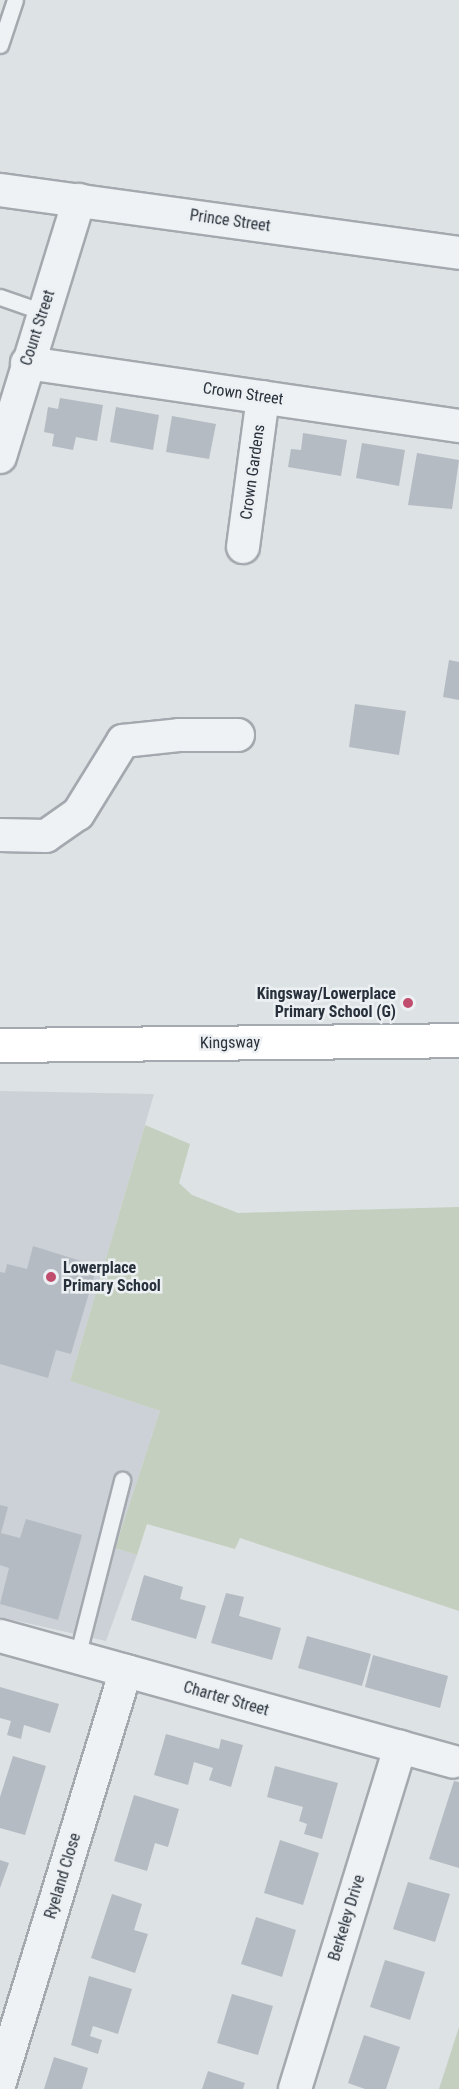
<!DOCTYPE html>
<style>
body{margin:0}
#map{position:relative;width:459px;height:2089px;overflow:hidden;background:#dde2e5;font-family:"Roboto Condensed",sans-serif}
div>[style]{position:absolute}
.built>*{inset:0;background:#ccd1d7}
.green>*{inset:0;background:#c5cfbf}
.building>*{inset:0;background:#b5bbc2}
.roads{filter:drop-shadow(2px 0 #a3a9af) drop-shadow(-2px 0 #a3a9af) drop-shadow(0 2px #a3a9af) drop-shadow(0 -2px #a3a9af)}
.service>*{height:15px;margin:-7.5px;padding:0 7.5px;transform-origin:7.5px;border-radius:7.5px;background:#eff2f4}
.minor>*{height:32px;margin:-16px;padding:0 16px;transform-origin:16px;border-radius:16px;background:#eff2f4}
.trunk>*{height:33px;margin:-16.5px;padding:0 16.5px;transform-origin:16.5px;border-radius:16.5px;background:#fff}
.dots>*{width:16px;height:16px;translate:-50% -50%;box-sizing:border-box;border:3px solid #ecf0f3;border-radius:50%}
span{translate:-50% -50%;white-space:nowrap;text-align:center;line-height:1.15;-webkit-text-stroke:5px #ecf0f3;paint-order:stroke}
.street-label{font-size:16px;color:#28313b}
.poi-label{font-size:16px;color:#28313b;font-weight:700}
.right{translate:-100% -50%;text-align:right}
.left{translate:0 -50%;text-align:left}
</style>
<div id="map">
<div class="built">
<i style="clip-path:polygon(0 1091px,154px 1094px,70px 1381px,160px 1411px,115px 1548px,137px 1555px,106px 1641px,0 1617px)"></i>
</div>
<div class="green">
<i style="clip-path:polygon(145px 1125px,190px 1144px,179px 1183px,192px 1195px,238px 1213px,459px 1207px,459px 1611px,240px 1538px,235px 1549px,147px 1524px,137px 1555px,115px 1548px,160px 1411px,70px 1381px)"></i>
<i style="clip-path:polygon(459px 2027px,459px 2089px,439px 2089px)"></i>
</div>
<div class="building">
<i style="clip-path:polygon(60px 398px,103px 405px,97px 441px,76px 437px,73px 450px,52px 446px,54px 434px,44px 432px,48px 407px,58px 409px)"></i>
<i style="clip-path:polygon(116px 407px,159px 415px,153px 450px,110px 442px)"></i>
<i style="clip-path:polygon(172px 416px,216px 424px,209px 459px,166px 452px)"></i>
<i style="clip-path:polygon(303px 433px,347px 440px,341px 476px,288px 467px,291px 449px,301px 450px)"></i>
<i style="clip-path:polygon(362px 443px,405px 450px,399px 486px,356px 478px)"></i>
<i style="clip-path:polygon(417px 453px,459px 460px,452px 509px,408px 505px)"></i>
<i style="clip-path:polygon(449px 660px,459px 662px,459px 700px,443px 697px)"></i>
<i style="clip-path:polygon(355px 704px,406px 711px,399px 755px,349px 747px)"></i>
<i style="clip-path:polygon(33px 1246px,97px 1266px,71px 1354px,56px 1350px,48px 1378px,0 1364px,0 1272px,5px 1273px,7px 1264px,27px 1269px)"></i>
<i style="clip-path:polygon(0 1505px,8px 1507px,1px 1533px,20px 1538px,26px 1519px,82px 1535px,58px 1620px,0 1604px,9px 1568px,0 1565px)"></i>
<i style="clip-path:polygon(144px 1575px,183px 1587px,180px 1599px,206px 1606px,196px 1639px,131px 1620px)"></i>
<i style="clip-path:polygon(226px 1593px,244px 1597px,239px 1616px,281px 1628px,272px 1660px,211px 1643px)"></i>
<i style="clip-path:polygon(307px 1636px,371px 1654px,362px 1686px,298px 1668px)"></i>
<i style="clip-path:polygon(373px 1655px,448px 1676px,440px 1708px,365px 1687px)"></i>
<i style="clip-path:polygon(0 1687px,59px 1704px,50px 1733px,24px 1725px,21px 1739px,7px 1735px,11px 1721px,0 1718px)"></i>
<i style="clip-path:polygon(166px 1734px,219px 1749px,221px 1739px,243px 1745px,231px 1787px,209px 1780px,213px 1768px,194px 1762px,188px 1785px,154px 1775px)"></i>
<i style="clip-path:polygon(13px 1756px,46px 1766px,25px 1835px,0 1828px,0 1797px)"></i>
<i style="clip-path:polygon(275px 1766px,338px 1783px,322px 1839px,304px 1834px,307px 1824px,299px 1821px,303px 1807px,267px 1797px)"></i>
<i style="clip-path:polygon(454px 1781px,459px 1782px,459px 1868px,429px 1859px)"></i>
<i style="clip-path:polygon(134px 1795px,179px 1809px,168px 1847px,155px 1843px,147px 1871px,114px 1861px)"></i>
<i style="clip-path:polygon(280px 1840px,319px 1853px,303px 1905px,264px 1893px)"></i>
<i style="clip-path:polygon(0 1860px,9px 1863px,0 1888px)"></i>
<i style="clip-path:polygon(408px 1882px,450px 1894px,435px 1942px,393px 1929px)"></i>
<i style="clip-path:polygon(112px 1894px,142px 1904px,134px 1930px,148px 1934px,135px 1973px,91px 1958px)"></i>
<i style="clip-path:polygon(256px 1917px,296px 1930px,282px 1977px,241px 1964px)"></i>
<i style="clip-path:polygon(385px 1960px,425px 1972px,410px 2020px,370px 2007px)"></i>
<i style="clip-path:polygon(89px 1976px,132px 1989px,118px 2034px,93px 2026px,90px 2036px,102px 2040px,98px 2054px,71px 2045px)"></i>
<i style="clip-path:polygon(232px 1994px,273px 2006px,258px 2055px,217px 2043px)"></i>
<i style="clip-path:polygon(364px 2035px,400px 2047px,386px 2089px,365px 2089px,348px 2083px)"></i>
<i style="clip-path:polygon(54px 2057px,88px 2068px,82px 2089px,44px 2089px)"></i>
<i style="clip-path:polygon(208px 2071px,245px 2083px,243px 2089px,202px 2089px)"></i>
</div>
<div class="roads">
<div class="service">
<i style="left:0;top:45px;width:47px;rotate:-71.6deg"></i>
<i style="left:0;top:297px;width:46px;rotate:19.2deg"></i>
<i style="left:77px;top:1657px;width:183px;rotate:-75.7deg"></i>
</div>
<div class="minor">
<i style="left:0;top:190px;width:463px;rotate:7.8deg"></i>
<i style="left:27px;top:363px;width:437px;rotate:8.3deg"></i>
<i style="left:0;top:457px;width:269px;rotate:-72.9deg"></i>
<i style="left:243px;top:547px;width:151px;rotate:-82.4deg"></i>
<i style="left:0;top:835px;width:46px;rotate:1.2deg"></i>
<i style="left:46px;top:836px;width:39px;rotate:-35deg"></i>
<i style="left:78px;top:814px;width:86px;rotate:-58.3deg"></i>
<i style="left:123px;top:741px;width:56px;rotate:-6.1deg"></i>
<i style="left:179px;top:735px;width:59px"></i>
<i style="left:0;top:1636px;width:470px;rotate:15.5deg"></i>
<i style="left:0;top:2082px;width:430px;rotate:-73deg"></i>
<i style="left:295px;top:2089px;width:358px;rotate:-72.9deg"></i>
</div>
<div class="trunk">
<i style="left:0;top:1045px;width:459px;rotate:-0.6deg"></i>
</div>
</div>
<div class="dots">
<i style="left:408px;top:1003px;background:#c04d6d"></i>
<i style="left:51px;top:1277px;background:#c04d6d"></i>
</div>
<div class="street-label">
<span style="left:230px;top:221px;rotate:8deg">Prince Street</span>
<span style="left:38px;top:328px;rotate:-72deg">Count Street</span>
<span style="left:243px;top:394px;rotate:8deg">Crown Street</span>
<span style="left:253px;top:472px;rotate:-82deg">Crown Gardens</span>
<span style="left:230px;top:1043px;rotate:-1deg">Kingsway</span>
<span style="left:226px;top:1699px;rotate:16deg">Charter Street</span>
<span style="left:63px;top:1876px;rotate:-73deg">Ryeland Close</span>
<span style="left:347px;top:1918px;rotate:-73deg">Berkeley Drive</span>
</div>
<div class="poi-label">
<span class="right" style="left:396px;top:1003px">Kingsway/Lowerplace<br>Primary School (G)</span>
<span class="left" style="left:63px;top:1277px">Lowerplace<br>Primary School</span>
</div>
</div>
